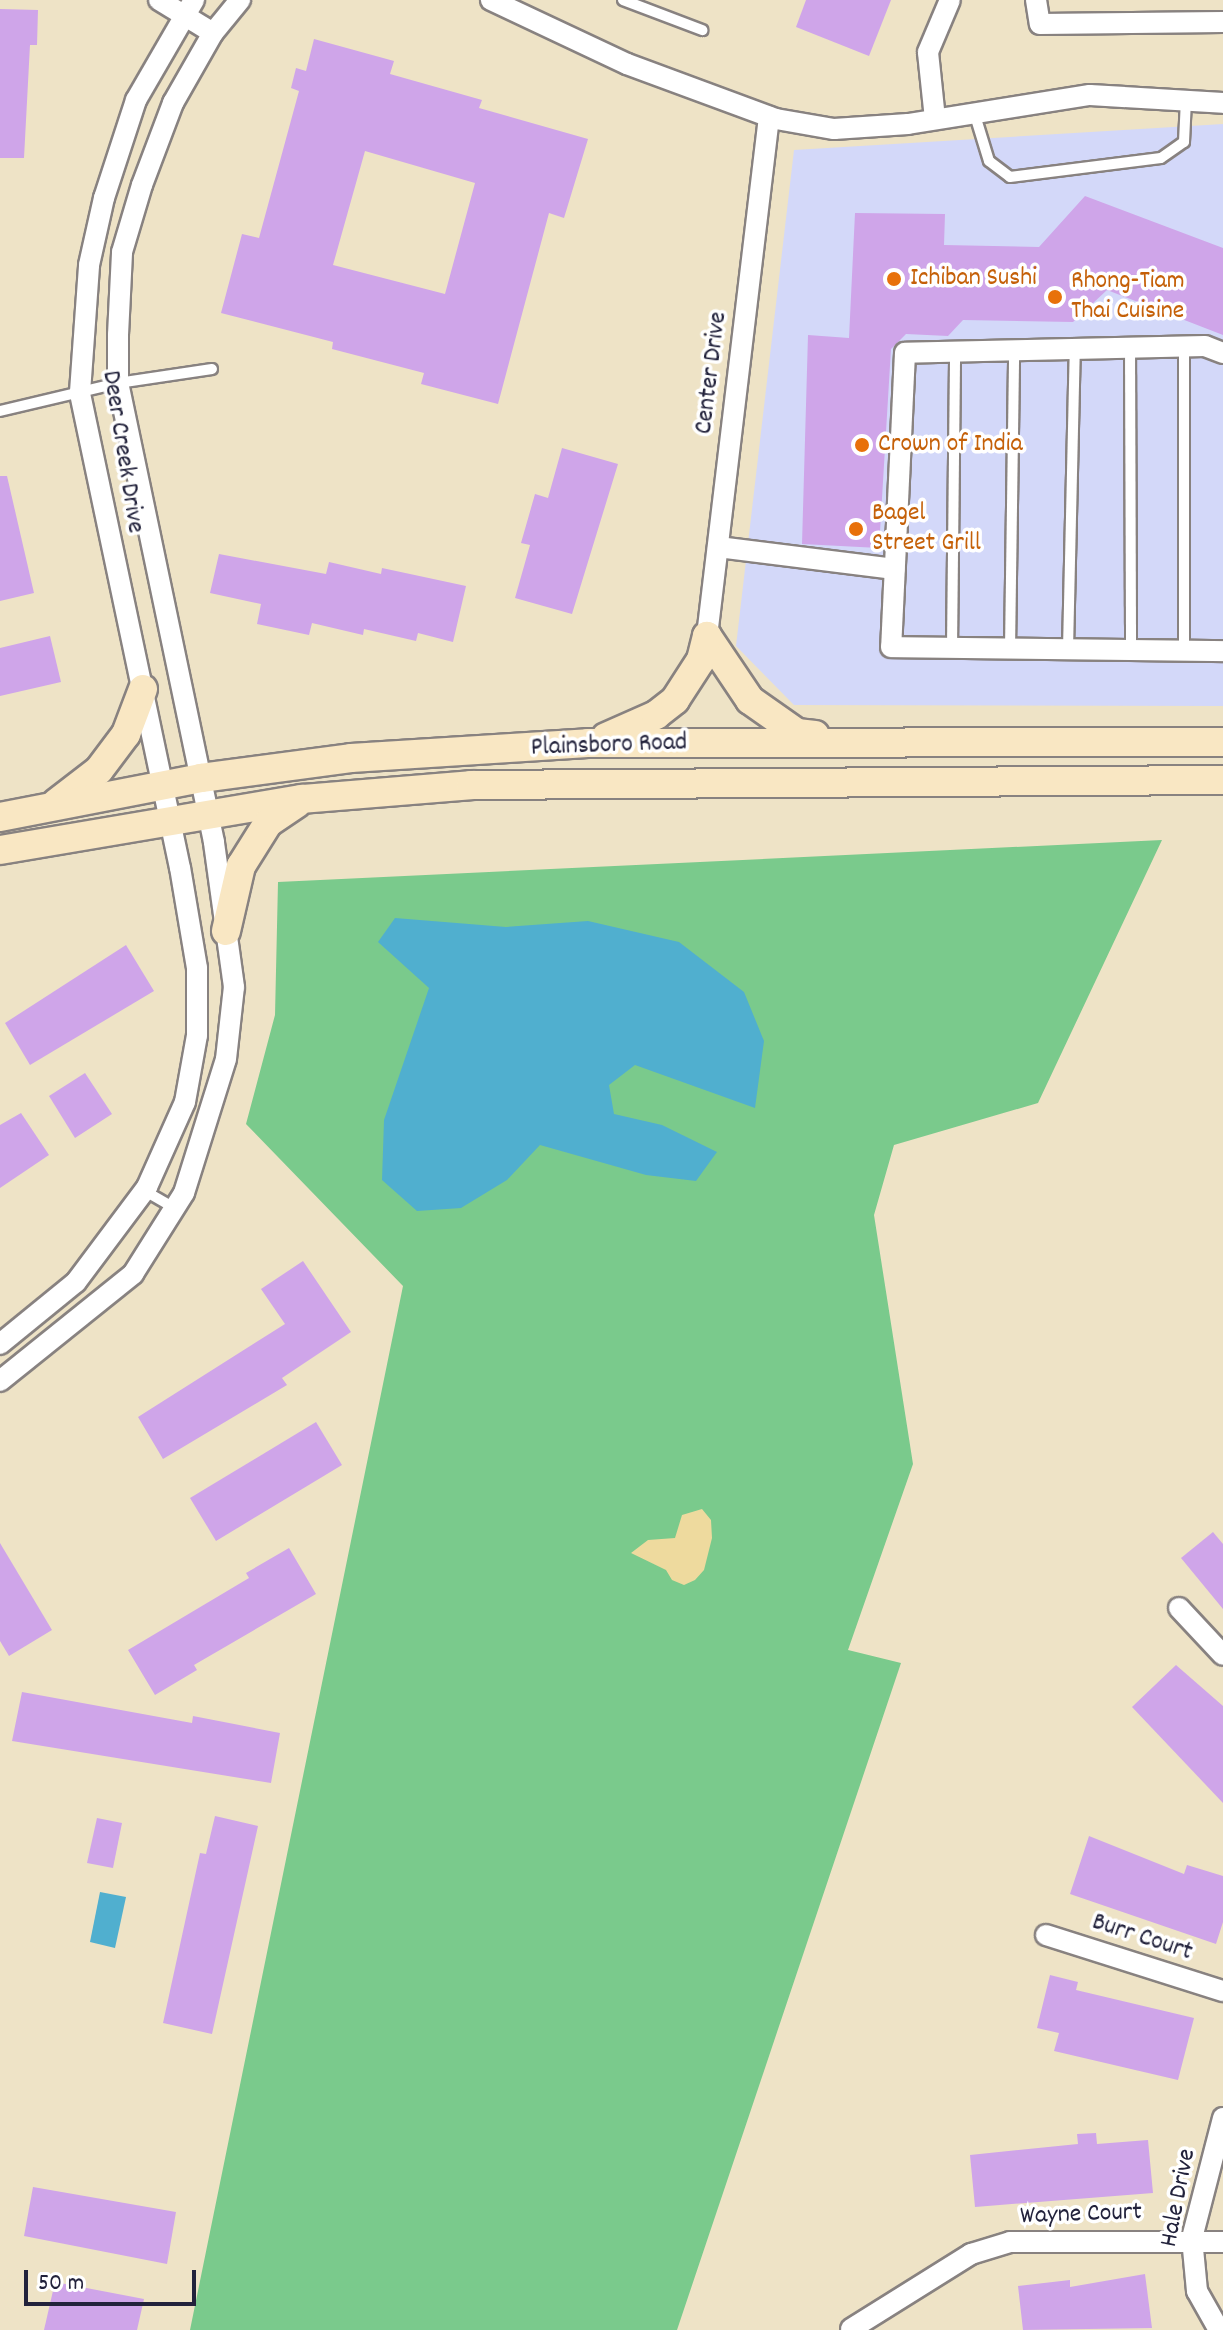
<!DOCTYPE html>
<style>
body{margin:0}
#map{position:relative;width:1223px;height:2330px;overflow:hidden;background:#eee3c6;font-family:Dekko,sans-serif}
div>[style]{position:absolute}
.built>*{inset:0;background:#d3d8f9}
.green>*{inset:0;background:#7aca8c}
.sand>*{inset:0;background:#eeda9e}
.water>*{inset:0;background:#50afcf}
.building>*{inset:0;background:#cfa5e9}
.roads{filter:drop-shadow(2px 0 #888280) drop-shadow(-2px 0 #888280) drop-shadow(0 2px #888280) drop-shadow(0 -2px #888280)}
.lane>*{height:10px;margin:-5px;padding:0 5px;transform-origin:5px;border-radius:5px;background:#fff}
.street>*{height:20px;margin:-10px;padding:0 10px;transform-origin:10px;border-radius:10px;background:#fff}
.secondary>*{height:28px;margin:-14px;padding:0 14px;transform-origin:14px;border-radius:14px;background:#f9e7c3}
.dots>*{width:22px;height:22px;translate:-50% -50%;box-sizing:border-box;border:4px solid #fff;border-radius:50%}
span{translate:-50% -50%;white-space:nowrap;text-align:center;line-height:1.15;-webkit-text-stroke:7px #fff;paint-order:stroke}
.food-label{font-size:26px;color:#c56008}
.left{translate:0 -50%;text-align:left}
.street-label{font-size:26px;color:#22223b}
.scale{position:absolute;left:24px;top:2270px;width:172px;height:36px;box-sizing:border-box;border:4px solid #22223b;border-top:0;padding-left:10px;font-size:24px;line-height:28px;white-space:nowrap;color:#22223b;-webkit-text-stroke:6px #fff;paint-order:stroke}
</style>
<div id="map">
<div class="built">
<i style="clip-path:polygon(1223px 124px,1223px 706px,794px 705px,736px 646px,794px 150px)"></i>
</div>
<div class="green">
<i style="clip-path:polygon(1162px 840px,1038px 1103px,894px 1145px,874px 1215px,913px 1464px,848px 1650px,901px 1663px,677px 2330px,190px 2330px,403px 1286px,246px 1124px,275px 1015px,278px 882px)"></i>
</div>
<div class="sand">
<i style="clip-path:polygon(702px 1509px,711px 1520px,712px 1538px,704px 1570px,695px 1580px,684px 1585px,672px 1580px,666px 1570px,631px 1553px,648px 1540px,675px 1538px,682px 1515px)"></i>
</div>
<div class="water">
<i style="clip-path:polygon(395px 918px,506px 927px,588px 921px,679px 942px,744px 992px,764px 1041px,755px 1108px,635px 1065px,609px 1085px,614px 1114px,662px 1125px,717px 1152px,696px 1181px,646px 1175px,540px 1145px,507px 1180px,461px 1208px,417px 1211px,382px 1180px,384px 1120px,429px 988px,378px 942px)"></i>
<i style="clip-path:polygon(100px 1892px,126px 1897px,115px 1948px,90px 1942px)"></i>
</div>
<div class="building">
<i style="clip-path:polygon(806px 0,891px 0,869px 56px,796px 27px)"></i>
<i style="clip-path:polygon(0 9px,38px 10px,37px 45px,30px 45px,24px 158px,0 158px)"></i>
<i style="clip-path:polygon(evenodd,314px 39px,394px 61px,390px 74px,482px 100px,479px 108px,588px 139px,564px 218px,549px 213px,498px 404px,421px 384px,424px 373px,332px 349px,333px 342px,221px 313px,242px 234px,259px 238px,299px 91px,291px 88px,296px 68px,306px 71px,314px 39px,365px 151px,475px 183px,445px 294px,333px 265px,365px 151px)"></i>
<i style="clip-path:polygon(1085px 196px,1223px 248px,1223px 335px,1107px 290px,1073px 322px,963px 320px,948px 336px,906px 334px,891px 349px,879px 548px,802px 544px,808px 335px,849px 338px,855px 213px,945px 214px,944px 245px,1039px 247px)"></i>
<i style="clip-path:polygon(562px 448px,618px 464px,572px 614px,515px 598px,530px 545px,521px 543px,535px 494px,548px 498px)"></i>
<i style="clip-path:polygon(0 476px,7px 476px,34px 593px,0 601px)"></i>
<i style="clip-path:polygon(219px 554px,326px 574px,329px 562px,381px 574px,382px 568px,466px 586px,453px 642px,418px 633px,416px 641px,364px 629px,363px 635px,312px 623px,309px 635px,257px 624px,261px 604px,210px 593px)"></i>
<i style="clip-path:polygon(50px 636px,61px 682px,0 696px,0 648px)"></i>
<i style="clip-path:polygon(126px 945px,154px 991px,30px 1065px,5px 1023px)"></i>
<i style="clip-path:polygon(85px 1073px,112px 1114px,75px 1138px,49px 1096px)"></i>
<i style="clip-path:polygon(21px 1113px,49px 1155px,0 1188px,0 1125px)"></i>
<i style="clip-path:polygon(303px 1261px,351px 1332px,282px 1378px,287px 1385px,163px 1459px,138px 1417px,285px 1324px,261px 1289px)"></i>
<i style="clip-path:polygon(316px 1422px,342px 1465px,216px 1541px,190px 1498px)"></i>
<i style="clip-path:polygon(1213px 1532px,1223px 1544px,1223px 1609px,1181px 1558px)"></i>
<i style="clip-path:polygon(0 1543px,52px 1630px,9px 1656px,0 1641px)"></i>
<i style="clip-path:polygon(289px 1548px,316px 1594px,194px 1665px,197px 1670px,155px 1695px,128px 1650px,249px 1578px,246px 1573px)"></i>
<i style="clip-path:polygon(1176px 1665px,1223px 1706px,1223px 1803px,1132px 1707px)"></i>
<i style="clip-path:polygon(22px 1692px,192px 1723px,193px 1716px,280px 1733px,271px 1783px,12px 1741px)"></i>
<i style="clip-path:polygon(215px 1816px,258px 1826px,212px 2034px,163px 2023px,200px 1853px,206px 1854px)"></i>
<i style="clip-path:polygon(97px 1818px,122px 1823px,113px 1868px,87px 1863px)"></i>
<i style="clip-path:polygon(1089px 1836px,1184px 1874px,1187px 1865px,1223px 1876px,1223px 1922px,1216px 1944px,1070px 1894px)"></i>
<i style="clip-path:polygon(1050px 1975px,1078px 1982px,1076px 1990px,1194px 2018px,1178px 2080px,1054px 2051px,1059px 2033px,1037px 2028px)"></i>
<i style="clip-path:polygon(1096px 2133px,1097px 2144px,1148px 2140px,1153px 2193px,975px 2207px,970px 2155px,1078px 2144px,1077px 2134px)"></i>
<i style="clip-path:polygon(33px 2187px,176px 2212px,167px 2264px,24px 2236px)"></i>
<i style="clip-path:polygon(1145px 2274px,1152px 2328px,1023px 2330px,1018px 2286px,1070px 2280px,1070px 2287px)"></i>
<i style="clip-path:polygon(55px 2282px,144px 2299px,137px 2330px,44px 2330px)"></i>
</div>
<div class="roads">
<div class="lane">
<i style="left:623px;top:0;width:85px;rotate:20.8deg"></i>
<i style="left:974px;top:112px;width:51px;rotate:73deg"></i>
<i style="left:989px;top:161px;width:26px;rotate:37deg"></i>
<i style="left:1010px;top:177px;width:152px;rotate:-7.2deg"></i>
<i style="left:1161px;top:158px;width:28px;rotate:-35deg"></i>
<i style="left:1184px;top:142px;width:42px;rotate:-87.3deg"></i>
<i style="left:1130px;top:347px;width:303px;rotate:89.8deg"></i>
<i style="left:0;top:411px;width:121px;rotate:-13.3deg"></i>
<i style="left:118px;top:383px;width:95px;rotate:-8.5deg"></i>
<i style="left:952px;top:648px;width:296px;rotate:-89.4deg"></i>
<i style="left:1010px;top:649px;width:299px;rotate:-89.2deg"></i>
<i style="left:1068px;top:649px;width:300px;rotate:-88.7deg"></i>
<i style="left:1184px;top:651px;width:305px;rotate:-90deg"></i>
<i style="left:145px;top:1191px;width:34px;rotate:30deg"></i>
</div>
<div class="street">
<i style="left:159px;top:0;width:63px;rotate:31.4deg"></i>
<i style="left:491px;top:0;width:150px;rotate:25.2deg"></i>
<i style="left:627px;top:64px;width:159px;rotate:20.3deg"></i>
<i style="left:776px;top:119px;width:59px;rotate:9.8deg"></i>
<i style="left:834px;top:129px;width:74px;rotate:-3.9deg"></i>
<i style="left:908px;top:124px;width:184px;rotate:-9.1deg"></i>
<i style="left:1090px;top:95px;width:133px;rotate:3.4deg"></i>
<i style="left:1036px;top:0;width:24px;rotate:81deg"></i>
<i style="left:1040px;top:24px;width:183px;rotate:-0.6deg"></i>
<i style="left:935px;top:119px;width:67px;rotate:-96deg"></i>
<i style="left:928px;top:52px;width:56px;rotate:-67.1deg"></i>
<i style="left:1223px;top:353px;width:19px;rotate:-159deg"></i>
<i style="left:1205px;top:346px;width:300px;rotate:178.7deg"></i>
<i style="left:905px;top:353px;width:294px;rotate:92.7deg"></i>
<i style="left:891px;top:647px;width:332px;rotate:0.7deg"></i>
<i style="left:718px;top:547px;width:178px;rotate:7.1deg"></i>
<i style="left:707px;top:636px;width:523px;rotate:-83.19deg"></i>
<i style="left:0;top:1344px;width:98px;rotate:-39.2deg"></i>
<i style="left:76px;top:1282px;width:119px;rotate:-53.2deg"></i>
<i style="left:147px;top:1187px;width:93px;rotate:-65.9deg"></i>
<i style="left:185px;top:1102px;width:68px;rotate:-79.8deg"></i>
<i style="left:197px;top:1035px;width:67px;rotate:-90deg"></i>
<i style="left:197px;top:968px;width:101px;rotate:-99.6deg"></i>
<i style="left:180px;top:868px;width:486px;rotate:-101.9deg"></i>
<i style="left:80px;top:392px;width:127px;rotate:-85.9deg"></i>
<i style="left:89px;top:265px;width:69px;rotate:-77.4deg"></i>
<i style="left:104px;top:198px;width:103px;rotate:-71.9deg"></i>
<i style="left:136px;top:100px;width:116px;rotate:-59.9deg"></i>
<i style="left:0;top:1381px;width:171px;rotate:-38.8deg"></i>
<i style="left:133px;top:1274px;width:96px;rotate:-57.8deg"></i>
<i style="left:184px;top:1193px;width:140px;rotate:-72.6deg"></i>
<i style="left:226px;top:1059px;width:72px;rotate:-83.7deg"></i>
<i style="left:234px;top:987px;width:146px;rotate:-97.9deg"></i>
<i style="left:214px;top:842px;width:469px;rotate:-101.8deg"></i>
<i style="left:118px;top:383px;width:48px;rotate:-90deg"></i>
<i style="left:118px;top:335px;width:83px;rotate:-87.2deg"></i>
<i style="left:122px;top:252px;width:70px;rotate:-73.4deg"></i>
<i style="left:142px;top:185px;width:88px;rotate:-69.3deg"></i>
<i style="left:173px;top:103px;width:81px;rotate:-60.3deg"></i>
<i style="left:213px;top:33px;width:43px;rotate:-50.7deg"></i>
<i style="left:1179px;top:1608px;width:64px;rotate:46.9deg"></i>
<i style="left:1046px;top:1935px;width:186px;rotate:17.6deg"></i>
<i style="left:851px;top:2329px;width:142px;rotate:-32deg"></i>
<i style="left:971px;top:2254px;width:41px;rotate:-17.1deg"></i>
<i style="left:1010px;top:2242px;width:213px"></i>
<i style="left:1219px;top:2330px;width:45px;rotate:-119.4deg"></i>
<i style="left:1197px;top:2291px;width:53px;rotate:-95.4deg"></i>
<i style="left:1192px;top:2238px;width:124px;rotate:-75.5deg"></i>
</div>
<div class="secondary">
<i style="left:707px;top:636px;width:77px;rotate:56.1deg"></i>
<i style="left:750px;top:700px;width:57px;rotate:35.1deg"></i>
<i style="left:797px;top:733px;width:18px;rotate:6deg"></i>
<i style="left:606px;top:737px;width:55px;rotate:-23.7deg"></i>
<i style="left:656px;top:715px;width:24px;rotate:-38deg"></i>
<i style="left:675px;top:700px;width:48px;rotate:-57deg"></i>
<i style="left:701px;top:660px;width:25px;rotate:-76deg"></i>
<i style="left:56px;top:803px;width:54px;rotate:-37.5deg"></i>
<i style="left:99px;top:770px;width:45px;rotate:-53.1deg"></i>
<i style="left:126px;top:734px;width:48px;rotate:-69.3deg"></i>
<i style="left:0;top:817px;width:205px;rotate:-11deg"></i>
<i style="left:201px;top:778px;width:151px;rotate:-7.6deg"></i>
<i style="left:351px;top:758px;width:237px;rotate:-3.6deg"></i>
<i style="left:588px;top:743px;width:635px;rotate:-0.09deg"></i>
<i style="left:0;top:850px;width:306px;rotate:-9.6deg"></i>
<i style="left:302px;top:799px;width:170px;rotate:-4.7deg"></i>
<i style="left:471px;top:785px;width:752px;rotate:-0.38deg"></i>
<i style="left:226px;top:931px;width:67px;rotate:-77deg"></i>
<i style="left:241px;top:866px;width:51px;rotate:-57.9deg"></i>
<i style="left:268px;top:823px;width:34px;rotate:-34deg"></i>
</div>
</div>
<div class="dots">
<i style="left:894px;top:279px;background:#e8710a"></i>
<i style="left:1055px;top:297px;background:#e8710a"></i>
<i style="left:862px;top:445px;background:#e8710a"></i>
<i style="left:856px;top:529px;background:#e8710a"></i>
</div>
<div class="food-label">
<span class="left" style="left:910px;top:279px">Ichiban Sushi</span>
<span class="left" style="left:1071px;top:297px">Rhong-Tiam<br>Thai Cuisine</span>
<span class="left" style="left:878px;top:445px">Crown of India</span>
<span class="left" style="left:872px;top:529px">Bagel<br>Street Grill</span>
</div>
<div class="street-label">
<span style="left:712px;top:373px;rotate:-83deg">Center Drive</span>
<span style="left:122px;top:452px;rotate:81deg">Deer Creek Drive</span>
<span style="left:609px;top:746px;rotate:-2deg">Plainsboro Road</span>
<span style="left:1142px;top:1938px;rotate:18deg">Burr Court</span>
<span style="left:1179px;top:2198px;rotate:-79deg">Hale Drive</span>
<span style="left:1081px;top:2215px;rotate:-2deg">Wayne Court</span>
</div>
<div class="scale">50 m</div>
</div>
